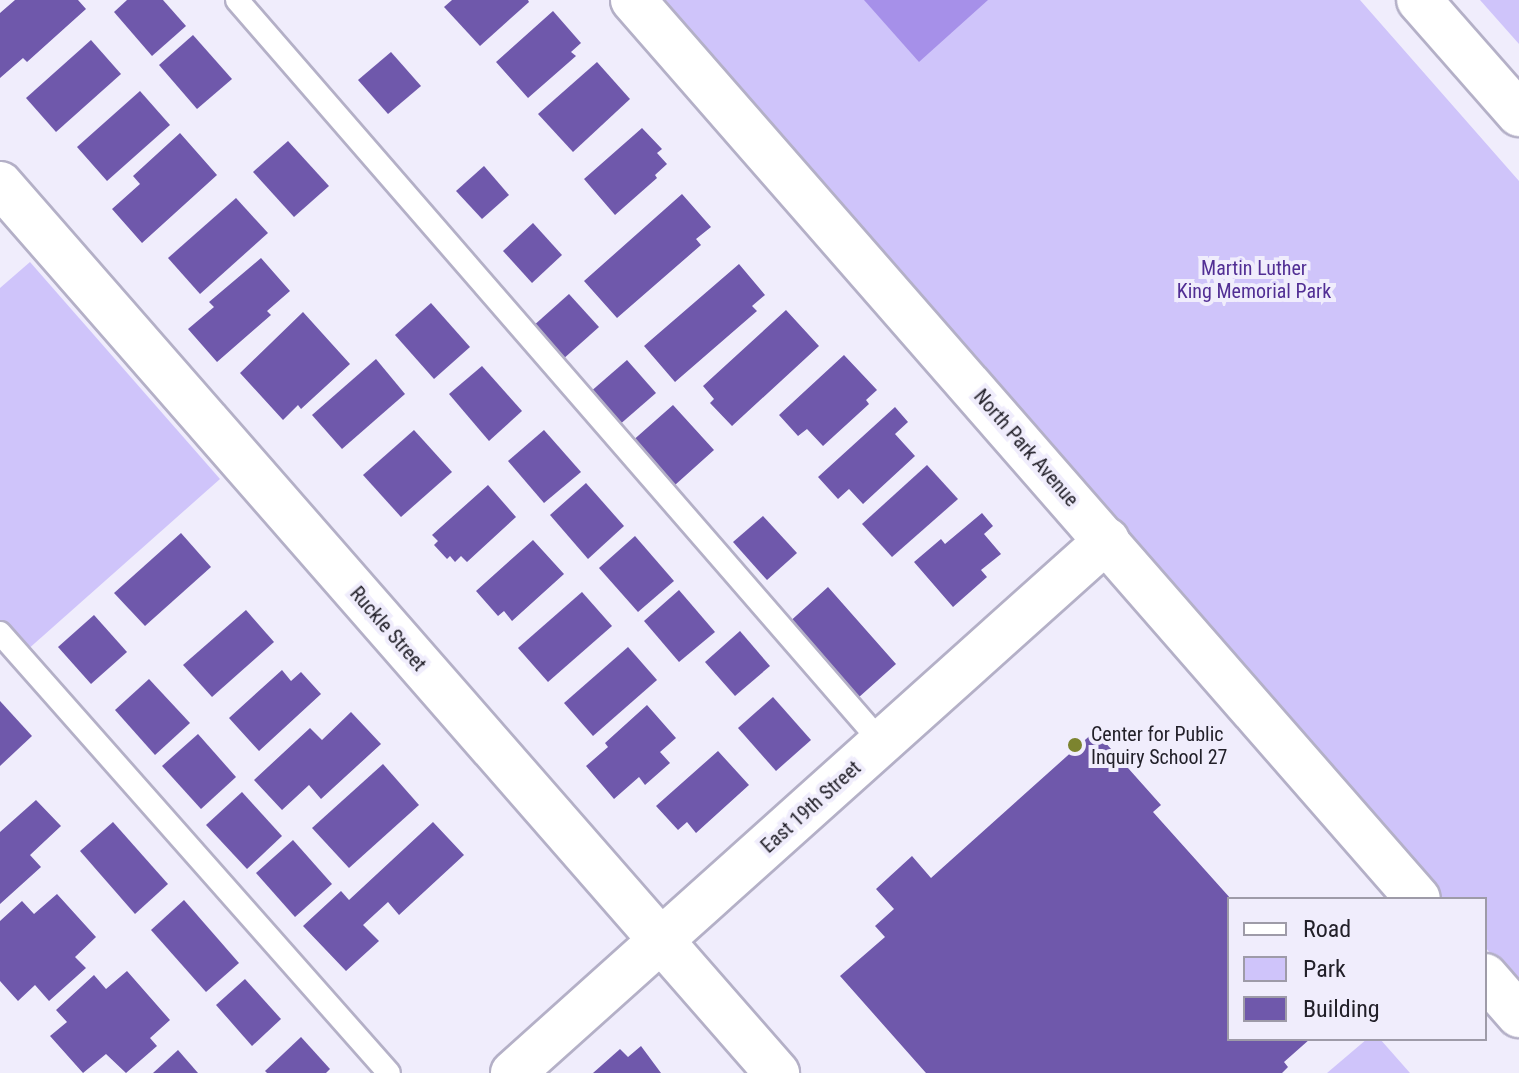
<!DOCTYPE html>
<style>
body{margin:0}
#map{position:relative;width:1519px;height:1073px;overflow:hidden;background:#f0edfc;font-family:"Roboto Condensed",sans-serif}
div>[style]{position:absolute}
.green>*{inset:0;background:#cfc4fa}
.water>*{inset:0;background:#a690e9}
.building>*{inset:0;background:#6f58ab}
.roads{filter:drop-shadow(2px 0 #b4b0c7) drop-shadow(-2px 0 #b4b0c7) drop-shadow(0 2px #b4b0c7) drop-shadow(0 -2px #b4b0c7)}
.lane>*{height:22px;margin:-11px;padding:0 11px;transform-origin:11px;border-radius:11px;background:#fff}
.street>*{height:44px;margin:-22px;padding:0 22px;transform-origin:22px;border-radius:22px;background:#fff}
.dots>*{width:22px;height:22px;translate:-50% -50%;box-sizing:border-box;border:4px solid #f0edfc;border-radius:50%}
span{translate:-50% -50%;white-space:nowrap;text-align:center;line-height:1.15;-webkit-text-stroke:8px #f0edfc;paint-order:stroke}
.park-label{font-size:20px;color:#512e94}
.street-label{font-size:20px;color:#222029}
.poi-label{font-size:20px;color:#222029}
.left{translate:0 -50%;text-align:left}
.legend{position:absolute;left:1227px;top:897px;width:260px;height:144px;box-sizing:border-box;background:#f0edfc;border:2px solid #9e9ba8;margin:0;padding:10px 14px;list-style:none;font-size:24px;color:#222029}
.legend li{display:flex;align-items:center;gap:16px;height:40px}
.legend b{width:40px;border:2px solid #9e9ba8}
</style>
<div id="map">
<div class="green">
<i style="clip-path:polygon(660px 0,1360px 0,1519px 181px,1519px 986px,1485px 947px,1485px 899px,1443px 899px)"></i>
<i style="clip-path:polygon(1480px 0,1519px 0,1519px 44px)"></i>
<i style="clip-path:polygon(30px 262px,220px 479px,26px 651px,0 621px,0 288px)"></i>
<i style="clip-path:polygon(1367px 1039px,1380px 1039px,1410px 1073px,1327px 1073px)"></i>
</div>
<div class="water">
<i style="clip-path:polygon(864px 0,988px 0,919px 62px)"></i>
</div>
<div class="building">
<i style="clip-path:polygon(15px 0,78px 0,86px 9px,27px 62px,23px 58px,0 78px,0 13px)"></i>
<i style="clip-path:polygon(127px 0,163px 0,186px 26px,152px 56px,114px 12px)"></i>
<i style="clip-path:polygon(452px 0,528px 0,529px 2px,480px 46px,444px 7px)"></i>
<i style="clip-path:polygon(553px 11px,581px 43px,571px 52px,576px 56px,528px 98px,496px 62px)"></i>
<i style="clip-path:polygon(193px 35px,232px 79px,197px 109px,159px 65px)"></i>
<i style="clip-path:polygon(91px 40px,121px 74px,56px 132px,26px 98px)"></i>
<i style="clip-path:polygon(391px 52px,421px 86px,388px 114px,358px 80px)"></i>
<i style="clip-path:polygon(597px 62px,630px 99px,573px 152px,538px 114px)"></i>
<i style="clip-path:polygon(140px 91px,170px 125px,107px 181px,77px 147px)"></i>
<i style="clip-path:polygon(642px 128px,662px 149px,657px 153px,667px 164px,655px 175px,657px 178px,615px 215px,584px 179px)"></i>
<i style="clip-path:polygon(180px 133px,217px 175px,142px 243px,112px 209px,140px 184px,133px 176px)"></i>
<i style="clip-path:polygon(288px 141px,329px 186px,294px 217px,253px 172px)"></i>
<i style="clip-path:polygon(484px 166px,509px 195px,482px 219px,456px 191px)"></i>
<i style="clip-path:polygon(682px 194px,711px 227px,696px 239px,701px 245px,617px 318px,584px 281px)"></i>
<i style="clip-path:polygon(236px 198px,268px 233px,200px 294px,168px 258px)"></i>
<i style="clip-path:polygon(533px 223px,562px 255px,532px 283px,503px 251px)"></i>
<i style="clip-path:polygon(261px 258px,290px 291px,267px 311px,271px 315px,217px 362px,188px 329px,214px 307px,209px 302px)"></i>
<i style="clip-path:polygon(739px 264px,765px 295px,752px 306px,757px 311px,675px 382px,644px 346px)"></i>
<i style="clip-path:polygon(569px 294px,599px 327px,562px 360px,532px 327px)"></i>
<i style="clip-path:polygon(431px 303px,470px 347px,434px 379px,395px 335px)"></i>
<i style="clip-path:polygon(786px 310px,819px 346px,732px 426px,710px 403px,714px 399px,703px 386px)"></i>
<i style="clip-path:polygon(303px 312px,350px 364px,301px 409px,298px 405px,283px 420px,240px 373px)"></i>
<i style="clip-path:polygon(844px 355px,877px 390px,866px 400px,869px 404px,823px 446px,807px 429px,798px 436px,779px 415px)"></i>
<i style="clip-path:polygon(376px 359px,405px 394px,342px 449px,312px 415px)"></i>
<i style="clip-path:polygon(627px 360px,656px 393px,618px 426px,589px 393px)"></i>
<i style="clip-path:polygon(482px 366px,522px 411px,489px 441px,449px 394px)"></i>
<i style="clip-path:polygon(673px 405px,714px 450px,675px 485px,663px 472px,660px 475px,630px 443px)"></i>
<i style="clip-path:polygon(895px 407px,908px 422px,895px 434px,915px 456px,863px 504px,849px 489px,838px 499px,818px 477px)"></i>
<i style="clip-path:polygon(414px 430px,452px 472px,401px 517px,363px 475px)"></i>
<i style="clip-path:polygon(544px 430px,581px 472px,544px 503px,508px 461px)"></i>
<i style="clip-path:polygon(927px 465px,958px 499px,892px 557px,862px 524px)"></i>
<i style="clip-path:polygon(586px 483px,624px 526px,588px 559px,550px 515px)"></i>
<i style="clip-path:polygon(488px 485px,516px 517px,467px 562px,461px 556px,455px 562px,450px 556px,447px 559px,434px 545px,438px 541px,432px 535px)"></i>
<i style="clip-path:polygon(982px 513px,993px 526px,984px 534px,1001px 554px,981px 570px,987px 577px,953px 607px,914px 562px,941px 539px,945px 544px)"></i>
<i style="clip-path:polygon(763px 516px,797px 553px,767px 580px,733px 542px)"></i>
<i style="clip-path:polygon(181px 533px,211px 567px,145px 626px,114px 593px)"></i>
<i style="clip-path:polygon(635px 536px,674px 581px,638px 612px,599px 568px)"></i>
<i style="clip-path:polygon(533px 540px,564px 574px,512px 621px,504px 611px,498px 616px,476px 591px)"></i>
<i style="clip-path:polygon(828px 587px,896px 664px,858px 698px,848px 686px,844px 690px,786px 625px)"></i>
<i style="clip-path:polygon(679px 590px,715px 632px,679px 662px,644px 621px)"></i>
<i style="clip-path:polygon(582px 592px,612px 626px,548px 682px,518px 648px)"></i>
<i style="clip-path:polygon(246px 610px,274px 642px,212px 697px,183px 665px)"></i>
<i style="clip-path:polygon(94px 615px,127px 652px,91px 684px,58px 647px)"></i>
<i style="clip-path:polygon(740px 631px,770px 666px,735px 696px,705px 662px)"></i>
<i style="clip-path:polygon(628px 647px,657px 680px,593px 736px,564px 703px)"></i>
<i style="clip-path:polygon(282px 670px,291px 681px,301px 672px,321px 694px,259px 751px,229px 718px)"></i>
<i style="clip-path:polygon(149px 679px,190px 723px,155px 755px,115px 710px)"></i>
<i style="clip-path:polygon(773px 697px,811px 740px,776px 771px,738px 728px)"></i>
<i style="clip-path:polygon(0 701px,32px 736px,0 766px)"></i>
<i style="clip-path:polygon(647px 705px,676px 738px,660px 752px,670px 763px,645px 785px,639px 777px,614px 799px,586px 766px,608px 747px,605px 743px)"></i>
<i style="clip-path:polygon(351px 712px,381px 744px,321px 799px,309px 785px,282px 810px,254px 780px,310px 728px,322px 740px)"></i>
<i style="clip-path:polygon(1095px 731px,1161px 805px,1153px 812px,1231px 899px,1229px 1039px,1310px 1039px,1284px 1062px,1288px 1067px,1282px 1073px,926px 1073px,840px 976px,885px 937px,875px 926px,894px 909px,876px 889px,912px 856px,931px 878px)"></i>
<i style="clip-path:polygon(198px 734px,236px 777px,201px 809px,162px 766px)"></i>
<i style="clip-path:polygon(718px 751px,749px 785px,696px 833px,687px 822px,678px 830px,656px 806px)"></i>
<i style="clip-path:polygon(383px 764px,419px 805px,349px 868px,312px 828px)"></i>
<i style="clip-path:polygon(242px 792px,282px 836px,247px 869px,206px 825px)"></i>
<i style="clip-path:polygon(36px 800px,61px 826px,30px 855px,41px 867px,0 904px,0 832px)"></i>
<i style="clip-path:polygon(113px 822px,168px 884px,135px 914px,80px 851px)"></i>
<i style="clip-path:polygon(433px 822px,464px 855px,399px 915px,388px 902px,363px 925px,379px 941px,346px 971px,303px 926px,341px 891px,349px 900px)"></i>
<i style="clip-path:polygon(293px 840px,332px 884px,295px 917px,256px 873px)"></i>
<i style="clip-path:polygon(57px 894px,96px 937px,75px 957px,86px 968px,49px 1001px,35px 985px,18px 1001px,0 981px,0 921px,22px 901px,34px 914px)"></i>
<i style="clip-path:polygon(184px 900px,239px 963px,206px 992px,151px 930px)"></i>
<i style="clip-path:polygon(127px 971px,170px 1020px,150px 1038px,157px 1046px,126px 1073px,106px 1054px,83px 1073px,50px 1036px,67px 1022px,56px 1010px,94px 975px,106px 989px)"></i>
<i style="clip-path:polygon(245px 979px,281px 1019px,252px 1046px,216px 1005px)"></i>
<i style="clip-path:polygon(301px 1037px,330px 1069px,326px 1073px,267px 1073px,265px 1071px)"></i>
<i style="clip-path:polygon(641px 1046px,661px 1073px,593px 1073px,620px 1049px,628px 1057px)"></i>
<i style="clip-path:polygon(178px 1050px,198px 1073px,153px 1073px)"></i>
</div>
<div class="roads">
<div class="lane">
<i style="left:237px;top:0;width:984px;rotate:49.04deg"></i>
<i style="left:0;top:633px;width:587px;rotate:48.52deg"></i>
</div>
<div class="street">
<i style="left:633px;top:0;width:1193px;rotate:48.87deg"></i>
<i style="left:1419px;top:0;width:152px;rotate:48.7deg"></i>
<i style="left:0;top:184px;width:1181px;rotate:48.85deg"></i>
<i style="left:1485px;top:976px;width:52px;rotate:48.9deg"></i>
<i style="left:513px;top:1073px;width:798px;rotate:-41.9deg"></i>
</div>
</div>
<div class="dots">
<i style="left:1075px;top:745px;background:#7c842f"></i>
</div>
<div class="park-label">
<span style="left:1254px;top:280px">Martin Luther<br>King Memorial Park</span>
</div>
<div class="street-label">
<span style="left:1026px;top:448px;rotate:49deg">North Park Avenue</span>
<span style="left:388px;top:629px;rotate:49deg">Ruckle Street</span>
<span style="left:811px;top:807px;rotate:-42deg">East 19th Street</span>
</div>
<div class="poi-label">
<span class="left" style="left:1091px;top:746px">Center for Public<br>Inquiry School 27</span>
</div>
<ul class="legend">
<li><b style="height:10px;background:#fff"></b>Road</li>
<li><b style="height:22px;background:#cfc4fa"></b>Park</li>
<li><b style="height:22px;background:#6f58ab"></b>Building</li>
</ul>
</div>
